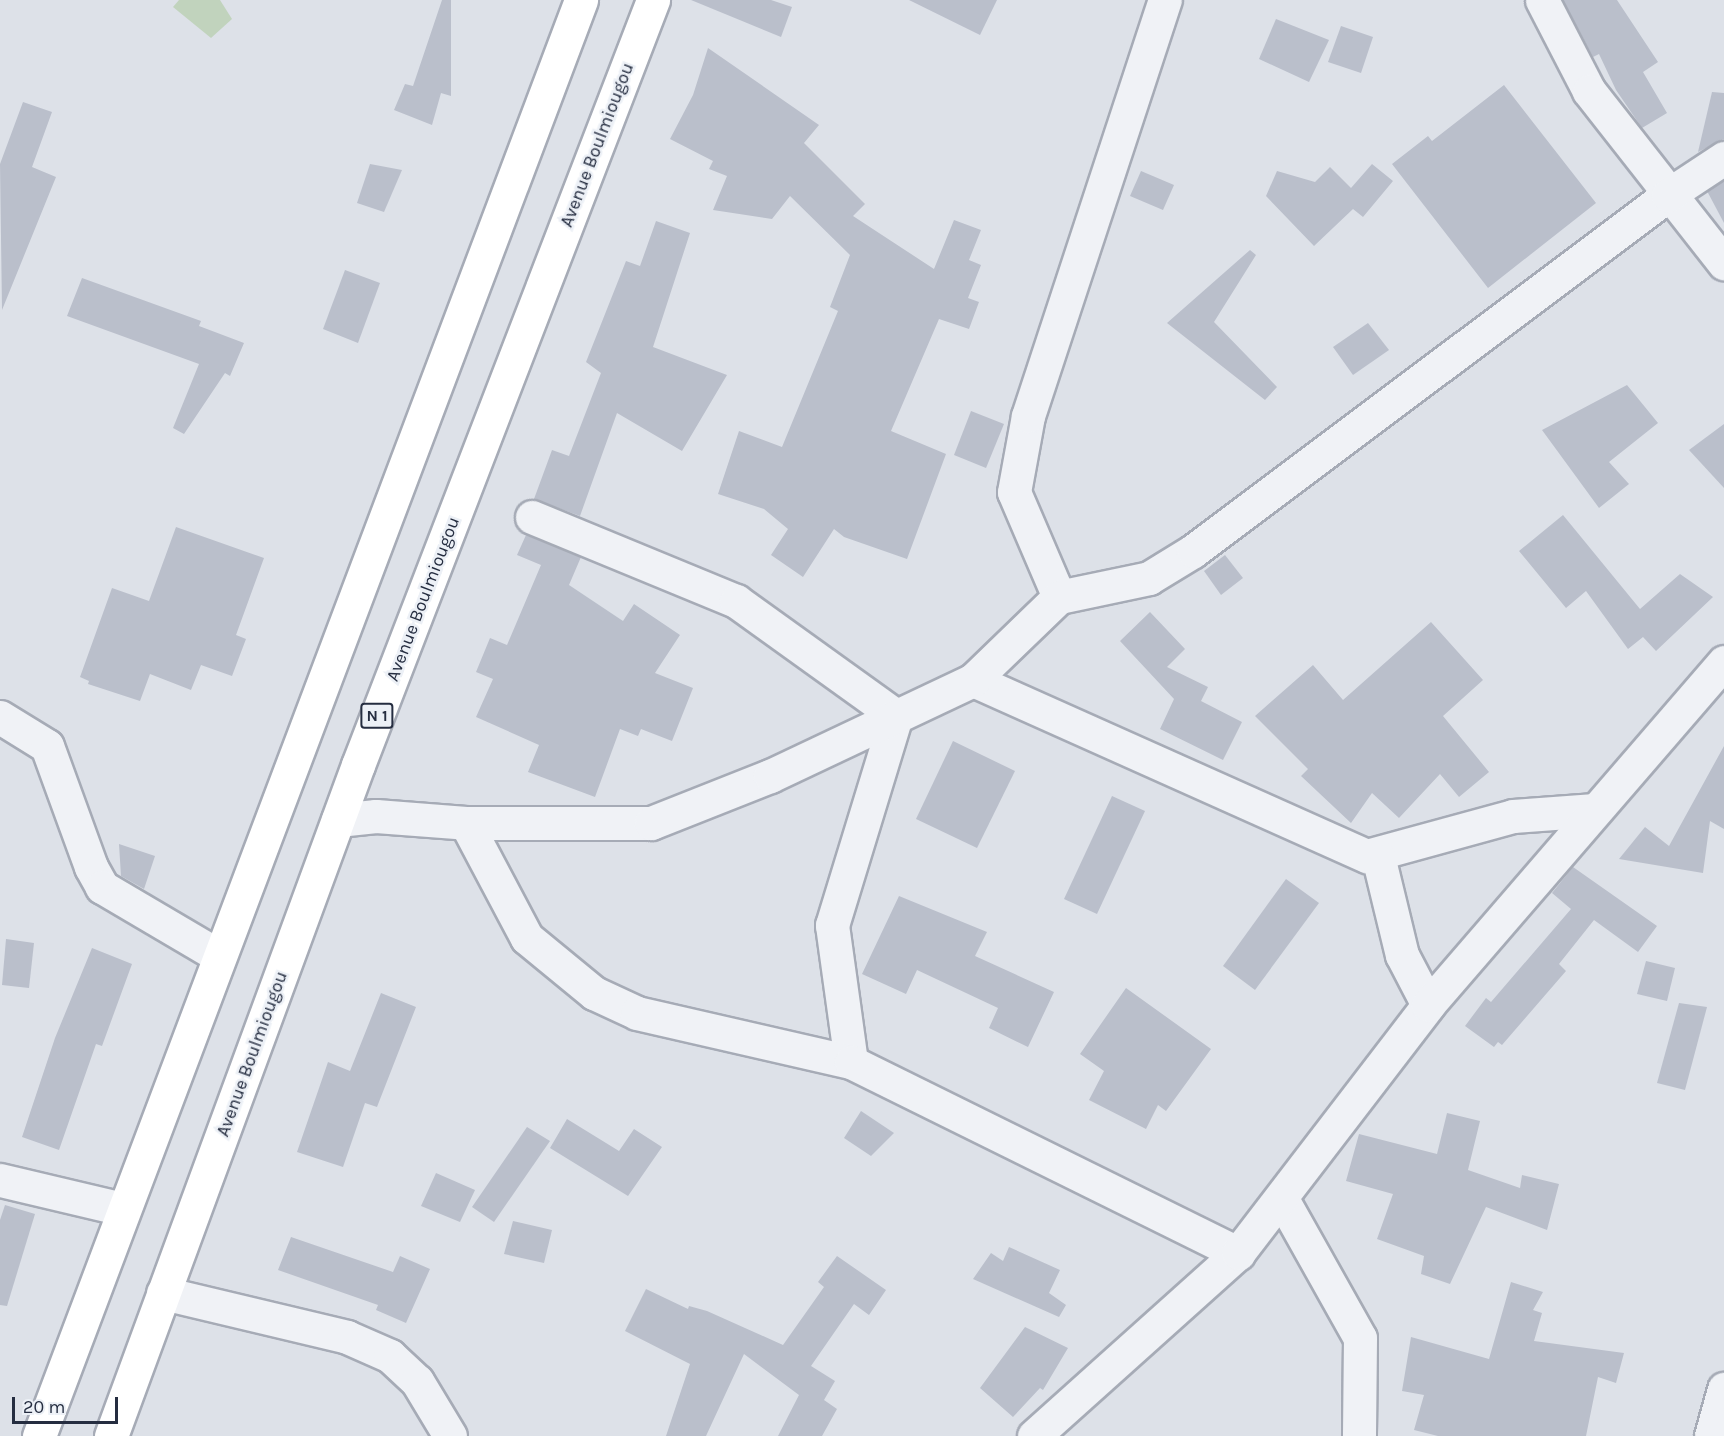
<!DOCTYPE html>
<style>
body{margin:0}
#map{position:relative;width:1724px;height:1436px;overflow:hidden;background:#dde1e8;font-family:Karla,sans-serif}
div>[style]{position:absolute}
.green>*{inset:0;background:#c1d3bd}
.building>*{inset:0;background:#babfcb}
.roads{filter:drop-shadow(2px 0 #a6abb6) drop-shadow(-2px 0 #a6abb6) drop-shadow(0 2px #a6abb6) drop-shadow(0 -2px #a6abb6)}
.street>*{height:33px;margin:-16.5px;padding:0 16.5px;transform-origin:16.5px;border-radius:16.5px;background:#f0f2f6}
.highway>*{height:33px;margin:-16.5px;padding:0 16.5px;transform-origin:16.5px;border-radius:16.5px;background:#fff}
span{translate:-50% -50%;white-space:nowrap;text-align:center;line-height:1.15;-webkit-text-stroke:5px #ecf0f6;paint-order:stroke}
.shield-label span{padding:2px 4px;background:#ecf0f6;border:2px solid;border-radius:4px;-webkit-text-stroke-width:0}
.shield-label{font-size:16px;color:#252d40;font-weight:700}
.street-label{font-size:18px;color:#252d40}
.scale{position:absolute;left:12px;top:1397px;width:106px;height:27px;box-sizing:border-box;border:3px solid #252d40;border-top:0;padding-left:8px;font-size:18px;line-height:21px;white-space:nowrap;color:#252d40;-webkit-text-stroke:4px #ecf0f6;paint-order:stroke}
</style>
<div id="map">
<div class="green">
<i style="clip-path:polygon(179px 0,220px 0,232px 19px,211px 38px,173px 7px)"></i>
</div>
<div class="building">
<i style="clip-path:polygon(442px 0,451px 0,451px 96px,441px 93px,432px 125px,394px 110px,405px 84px,413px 86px)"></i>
<i style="clip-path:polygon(691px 0,771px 0,792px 7px,781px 37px)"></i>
<i style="clip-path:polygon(909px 0,997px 0,980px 35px)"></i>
<i style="clip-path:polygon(1563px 0,1617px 0,1658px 62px,1643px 72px,1667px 113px,1642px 128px,1616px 90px,1599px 54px,1593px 57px)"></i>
<i style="clip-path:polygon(1276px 19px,1329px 40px,1309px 82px,1259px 59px)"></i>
<i style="clip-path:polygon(1341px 26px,1373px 37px,1361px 73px,1328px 62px)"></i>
<i style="clip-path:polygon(708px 48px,819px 125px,804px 143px,865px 204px,853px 216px,934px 269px,954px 220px,981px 230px,969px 260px,981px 265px,968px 298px,979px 302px,969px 329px,939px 319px,891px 431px,946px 454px,907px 559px,844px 537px,834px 529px,803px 577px,771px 555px,788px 529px,764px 509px,718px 494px,739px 431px,782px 447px,838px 311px,830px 307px,850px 255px,790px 196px,772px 219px,713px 210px,727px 176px,709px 169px,713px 161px,670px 139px,693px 95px)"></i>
<i style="clip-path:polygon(1504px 85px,1596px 203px,1488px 288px,1392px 164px,1428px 136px,1432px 141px)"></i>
<i style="clip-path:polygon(1712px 92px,1724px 93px,1724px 139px,1698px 152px)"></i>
<i style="clip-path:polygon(23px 102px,52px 112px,32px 167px,56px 177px,2px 310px,0 164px)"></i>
<i style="clip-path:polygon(370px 164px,402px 170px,384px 212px,357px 203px)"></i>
<i style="clip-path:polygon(1372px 164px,1393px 181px,1363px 217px,1353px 209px,1314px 246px,1266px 196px,1277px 171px,1315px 182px,1330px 167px,1351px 188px)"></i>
<i style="clip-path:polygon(1141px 171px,1174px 185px,1163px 210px,1130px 196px)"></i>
<i style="clip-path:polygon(1724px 180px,1724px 223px,1707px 191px)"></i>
<i style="clip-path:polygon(656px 221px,690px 233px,653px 347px,727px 375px,682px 451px,617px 413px,580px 516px,534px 499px,552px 450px,569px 456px,601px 373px,586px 362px,626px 261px,640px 266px)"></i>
<i style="clip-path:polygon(1250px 250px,1256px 255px,1214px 322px,1277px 387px,1265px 400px,1167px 323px)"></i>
<i style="clip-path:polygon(345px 270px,380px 283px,358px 343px,323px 329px)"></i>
<i style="clip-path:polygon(82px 278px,201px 321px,199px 326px,244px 343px,230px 376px,225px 373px,184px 434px,173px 428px,199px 364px,67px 316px)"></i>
<i style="clip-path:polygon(1368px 323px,1389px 350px,1353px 375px,1333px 347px)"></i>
<i style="clip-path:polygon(1627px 385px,1658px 423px,1609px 462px,1629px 484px,1599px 508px,1542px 430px)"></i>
<i style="clip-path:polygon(971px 411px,1004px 424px,986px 468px,954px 455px)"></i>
<i style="clip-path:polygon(1724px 424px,1724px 488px,1689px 450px)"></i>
<i style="clip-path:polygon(1563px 515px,1640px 609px,1680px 574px,1713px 597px,1656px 651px,1643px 637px,1628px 649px,1586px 591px,1566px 608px,1519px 551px)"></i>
<i style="clip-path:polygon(176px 527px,264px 558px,236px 635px,246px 639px,232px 676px,201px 665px,191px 690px,150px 674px,140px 701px,88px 684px,89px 681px,80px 677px,112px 588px,149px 601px)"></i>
<i style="clip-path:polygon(526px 535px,581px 557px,569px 585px,623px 621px,634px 604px,680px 635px,655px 673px,693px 688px,672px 741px,641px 729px,638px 736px,620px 729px,595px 797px,528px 772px,539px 745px,476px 717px,493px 679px,476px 672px,490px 638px,507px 645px,541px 565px,517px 555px)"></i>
<i style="clip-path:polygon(1225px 555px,1243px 578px,1221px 595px,1204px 571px)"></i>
<i style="clip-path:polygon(1150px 612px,1185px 649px,1167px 667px,1208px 687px,1201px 701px,1242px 722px,1223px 760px,1160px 729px,1174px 699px,1120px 641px)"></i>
<i style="clip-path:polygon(1431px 622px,1483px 680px,1443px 716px,1489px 772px,1459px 797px,1440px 774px,1399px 818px,1372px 793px,1351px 823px,1301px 776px,1308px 769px,1255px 716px,1313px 665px,1343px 700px)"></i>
<i style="clip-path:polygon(953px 741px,1015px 771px,977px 848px,916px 819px)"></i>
<i style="clip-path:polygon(1724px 746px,1724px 829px,1710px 821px,1703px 873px,1619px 859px,1645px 827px,1669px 846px)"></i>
<i style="clip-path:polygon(1112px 796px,1145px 811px,1097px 914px,1064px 899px)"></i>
<i style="clip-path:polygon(119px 844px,155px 856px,144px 889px,121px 876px)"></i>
<i style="clip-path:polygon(1573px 867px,1657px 926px,1638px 952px,1594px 920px,1559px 964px,1566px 971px,1502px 1045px,1498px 1042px,1494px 1047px,1465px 1026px,1486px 998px,1491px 1002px,1571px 909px,1552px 893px)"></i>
<i style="clip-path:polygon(1286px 879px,1319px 903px,1255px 990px,1223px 966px)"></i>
<i style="clip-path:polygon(899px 896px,987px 932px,975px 956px,1054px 992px,1028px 1047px,989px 1028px,998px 1008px,917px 970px,906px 994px,862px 974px)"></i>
<i style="clip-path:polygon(6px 939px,34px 943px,29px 988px,2px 985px)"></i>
<i style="clip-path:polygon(92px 948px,132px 964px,102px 1046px,96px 1044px,59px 1150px,22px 1137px,55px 1038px)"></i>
<i style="clip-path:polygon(1646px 961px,1675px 968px,1667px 1001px,1637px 994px)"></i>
<i style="clip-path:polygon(1126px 988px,1211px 1049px,1166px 1111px,1158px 1105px,1146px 1129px,1089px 1100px,1104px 1071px,1080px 1054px)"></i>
<i style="clip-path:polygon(381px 993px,416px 1007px,377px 1107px,365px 1103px,343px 1167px,297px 1152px,328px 1062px,350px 1071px)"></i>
<i style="clip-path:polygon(1679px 1003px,1707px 1007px,1685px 1090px,1657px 1083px)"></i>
<i style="clip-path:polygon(861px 1111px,894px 1133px,871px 1156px,844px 1138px)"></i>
<i style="clip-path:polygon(1447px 1113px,1480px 1121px,1468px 1170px,1520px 1188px,1522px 1175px,1559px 1184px,1547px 1230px,1486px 1207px,1450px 1284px,1421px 1274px,1424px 1256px,1377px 1239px,1393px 1194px,1346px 1181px,1359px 1134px,1437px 1154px)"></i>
<i style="clip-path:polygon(567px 1119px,619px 1151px,634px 1129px,662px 1147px,628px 1196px,550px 1148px)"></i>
<i style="clip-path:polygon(527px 1127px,550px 1141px,494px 1222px,472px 1207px)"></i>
<i style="clip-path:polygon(436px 1173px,475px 1190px,460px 1222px,421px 1206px)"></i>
<i style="clip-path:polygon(5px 1205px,35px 1214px,7px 1306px,0 1305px,0 1220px)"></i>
<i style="clip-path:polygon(513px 1221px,552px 1230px,544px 1263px,504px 1254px)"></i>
<i style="clip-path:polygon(291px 1237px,393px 1272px,400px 1256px,430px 1269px,406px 1323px,376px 1310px,378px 1305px,278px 1270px)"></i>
<i style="clip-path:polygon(1009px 1247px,1060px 1270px,1049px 1293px,1066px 1305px,1059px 1317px,973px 1279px,991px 1253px,1003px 1261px)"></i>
<i style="clip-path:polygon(837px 1256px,886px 1290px,869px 1315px,854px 1304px,811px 1366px,835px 1381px,824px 1400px,837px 1409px,822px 1436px,778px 1436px,799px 1395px,744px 1354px,706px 1436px,666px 1436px,690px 1364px,625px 1331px,646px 1289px,688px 1309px,689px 1306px,707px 1311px,783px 1345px,824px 1287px,818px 1282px)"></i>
<i style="clip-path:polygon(1511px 1282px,1543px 1292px,1533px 1310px,1542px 1313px,1534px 1341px,1624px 1353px,1616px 1383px,1598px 1377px,1586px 1436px,1438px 1436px,1414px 1430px,1424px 1395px,1402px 1391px,1411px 1337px,1489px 1359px)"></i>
<i style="clip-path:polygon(1025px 1327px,1068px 1348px,1043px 1390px,1040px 1388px,1013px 1417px,980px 1388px)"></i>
</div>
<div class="roads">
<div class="street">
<i style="left:1542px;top:0;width:102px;rotate:62.7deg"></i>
<i style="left:1589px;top:91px;width:219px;rotate:51.9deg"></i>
<i style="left:532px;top:517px;width:221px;rotate:22.4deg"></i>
<i style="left:736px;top:601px;width:197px;rotate:35.7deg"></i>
<i style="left:896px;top:716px;width:219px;rotate:107deg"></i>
<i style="left:832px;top:925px;width:138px;rotate:82.1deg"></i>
<i style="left:1059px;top:597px;width:114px;rotate:-113.2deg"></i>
<i style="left:1014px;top:492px;width:77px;rotate:-79.6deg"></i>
<i style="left:1028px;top:416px;width:438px;rotate:-71.8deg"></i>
<i style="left:973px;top:680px;width:432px;rotate:24.1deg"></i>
<i style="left:1367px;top:856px;width:151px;rotate:-15.3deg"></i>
<i style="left:1513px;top:816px;width:82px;rotate:-4.2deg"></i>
<i style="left:0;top:717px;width:55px;rotate:31.7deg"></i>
<i style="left:47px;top:746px;width:129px;rotate:70deg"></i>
<i style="left:91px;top:867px;width:23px;rotate:61deg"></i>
<i style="left:102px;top:887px;width:136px;rotate:30.5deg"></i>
<i style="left:338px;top:820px;width:38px;rotate:-6deg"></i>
<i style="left:376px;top:816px;width:90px;rotate:4.4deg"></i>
<i style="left:466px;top:823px;width:185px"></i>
<i style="left:651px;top:823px;width:128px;rotate:-21.6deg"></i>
<i style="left:770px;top:776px;width:225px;rotate:-25.3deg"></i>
<i style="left:973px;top:680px;width:120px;rotate:-44deg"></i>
<i style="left:1059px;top:597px;width:92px;rotate:-11.9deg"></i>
<i style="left:1149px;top:578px;width:52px;rotate:-31.5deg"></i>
<i style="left:1193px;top:551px;width:594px;rotate:-36.85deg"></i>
<i style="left:1668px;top:195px;width:67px;rotate:-33.5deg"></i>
<i style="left:466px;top:823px;width:130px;rotate:62.1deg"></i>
<i style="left:527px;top:938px;width:87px;rotate:39.4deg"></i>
<i style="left:594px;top:993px;width:47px;rotate:24.9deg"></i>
<i style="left:637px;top:1013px;width:220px;rotate:12.9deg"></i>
<i style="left:851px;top:1062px;width:432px;rotate:26.3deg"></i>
<i style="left:1378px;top:856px;width:102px;rotate:76.4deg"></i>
<i style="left:1402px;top:955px;width:56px;rotate:62.5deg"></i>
<i style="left:0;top:1180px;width:126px;rotate:13.3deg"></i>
<i style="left:1282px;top:1199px;width:159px;rotate:60.7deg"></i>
<i style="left:1360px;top:1338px;width:98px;rotate:90.6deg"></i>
<i style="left:163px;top:1293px;width:189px;rotate:13.4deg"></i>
<i style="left:347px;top:1337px;width:47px;rotate:23.8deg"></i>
<i style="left:390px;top:1356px;width:37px;rotate:43deg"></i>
<i style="left:417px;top:1381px;width:64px;rotate:59deg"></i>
<i style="left:1034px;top:1436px;width:274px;rotate:-41.9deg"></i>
<i style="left:1238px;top:1253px;width:312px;rotate:-52.5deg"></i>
<i style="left:1428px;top:1005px;width:453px;rotate:-49.2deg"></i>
<i style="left:1711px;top:1436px;width:49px;rotate:-74.5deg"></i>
</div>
<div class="highway">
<i style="left:39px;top:1436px;width:1535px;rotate:-69.32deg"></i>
<i style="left:111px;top:1436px;width:715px;rotate:-69.79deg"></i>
<i style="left:358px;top:765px;width:820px;rotate:-68.91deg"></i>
</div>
</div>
<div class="shield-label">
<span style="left:377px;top:716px">N 1</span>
</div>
<div class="street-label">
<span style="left:597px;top:145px;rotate:-69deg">Avenue Boulmiougou</span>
<span style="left:423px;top:599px;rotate:-69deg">Avenue Boulmiougou</span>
<span style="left:252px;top:1054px;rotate:-70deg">Avenue Boulmiougou</span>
</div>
<div class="scale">20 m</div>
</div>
